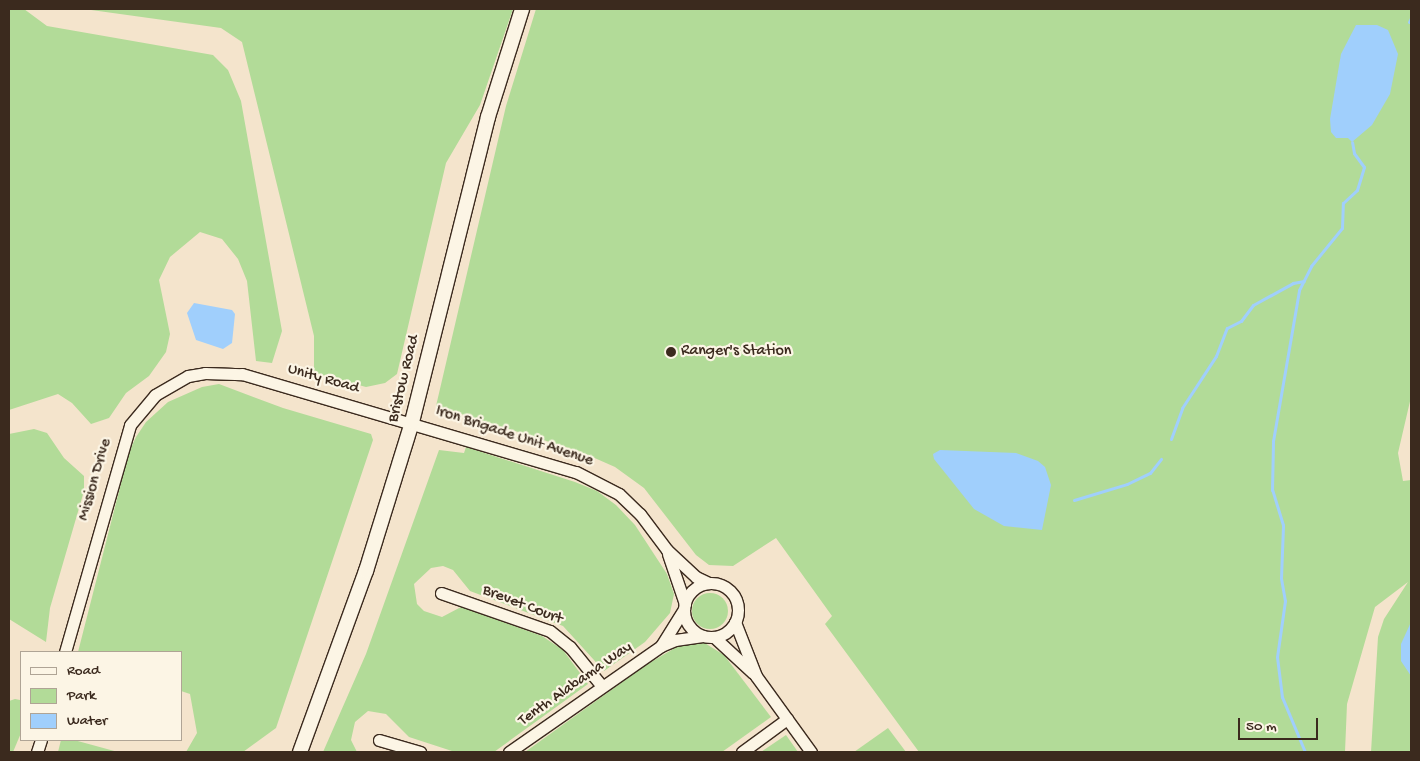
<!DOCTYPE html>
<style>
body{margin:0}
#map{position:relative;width:1420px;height:761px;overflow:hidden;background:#f4e4cc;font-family:"Gochi Hand",sans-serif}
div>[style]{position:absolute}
.green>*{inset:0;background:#b2db98}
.round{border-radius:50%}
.water>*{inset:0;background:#a0cffc}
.stream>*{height:3px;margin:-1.5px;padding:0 1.5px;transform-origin:1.5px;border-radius:1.5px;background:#a0cffc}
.roads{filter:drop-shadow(1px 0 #3b2a1e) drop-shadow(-1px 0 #3b2a1e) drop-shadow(0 1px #3b2a1e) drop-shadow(0 -1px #3b2a1e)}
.minor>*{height:11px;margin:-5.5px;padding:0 5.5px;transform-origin:5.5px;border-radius:5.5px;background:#fcf5e5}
.minor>.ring{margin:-5.5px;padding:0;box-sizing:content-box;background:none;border:11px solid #fcf5e5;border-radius:50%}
.major>*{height:14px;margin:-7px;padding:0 7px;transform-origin:7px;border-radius:7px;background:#fcf5e5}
.dots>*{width:14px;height:14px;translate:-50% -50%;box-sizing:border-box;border:2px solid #fcf5e5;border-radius:50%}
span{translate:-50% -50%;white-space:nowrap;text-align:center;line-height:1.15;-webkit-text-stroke:4.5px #fcf5e5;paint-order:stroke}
.poi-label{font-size:16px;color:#3b2a1e}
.left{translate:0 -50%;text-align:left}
.street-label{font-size:16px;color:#3b2a1e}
.frame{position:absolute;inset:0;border:10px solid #3b2a1e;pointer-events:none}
.legend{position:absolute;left:20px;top:651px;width:162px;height:90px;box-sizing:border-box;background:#fcf5e5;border:1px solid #afa495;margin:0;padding:6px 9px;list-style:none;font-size:15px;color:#3b2a1e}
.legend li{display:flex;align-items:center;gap:10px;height:25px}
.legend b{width:25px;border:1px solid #afa495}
.scale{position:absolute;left:1238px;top:718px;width:80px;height:22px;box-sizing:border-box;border:2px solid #3b2a1e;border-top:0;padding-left:6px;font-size:15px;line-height:18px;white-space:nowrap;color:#3b2a1e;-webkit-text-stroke:4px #fcf5e5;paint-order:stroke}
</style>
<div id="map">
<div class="green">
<i style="clip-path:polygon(9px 9px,24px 9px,47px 26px,213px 55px,228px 70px,241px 101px,282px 331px,272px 363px,256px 361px,247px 281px,238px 259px,222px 239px,200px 232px,170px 257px,159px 280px,170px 334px,166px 352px,149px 376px,126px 393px,109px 418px,91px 424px,72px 403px,58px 394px,9px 410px)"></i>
<i style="clip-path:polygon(84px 9px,513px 9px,480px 105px,446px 163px,397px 374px,385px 383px,366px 387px,314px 373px,314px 336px,242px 42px,221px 28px)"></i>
<i style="clip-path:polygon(536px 9px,1411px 9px,1411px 397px,1398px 453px,1403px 481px,1411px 480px,1411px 752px,1371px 752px,1378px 637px,1384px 619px,1408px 582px,1375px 607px,1347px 704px,1345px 752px,919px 752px,825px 624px,832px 616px,776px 538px,733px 566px,709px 565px,696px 555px,644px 488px,615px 467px,581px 452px,436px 406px,506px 106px)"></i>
<i style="clip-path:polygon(219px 384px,283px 408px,371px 434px,373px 440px,276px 728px,243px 752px,186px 752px,197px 733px,190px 694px,181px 691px,181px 652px,78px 652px,129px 452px,136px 437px,146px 422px,168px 402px,202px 387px)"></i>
<i style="clip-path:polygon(34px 429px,47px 433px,64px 458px,84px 476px,84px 491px,50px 608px,46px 642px,9px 619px,9px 434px)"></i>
<i style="clip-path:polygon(466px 447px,575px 482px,597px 491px,616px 505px,635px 525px,667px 574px,674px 594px,670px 613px,645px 642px,604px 671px,563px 626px,470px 591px,453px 570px,443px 566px,431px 568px,414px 584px,417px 604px,424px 611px,442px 617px,461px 607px,542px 636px,563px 650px,588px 684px,494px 752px,455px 752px,409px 737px,386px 714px,368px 711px,355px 722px,351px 740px,357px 752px,323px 752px,366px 654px,439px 450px,464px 453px)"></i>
<i class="round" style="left:692px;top:593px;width:36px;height:36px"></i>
<i style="clip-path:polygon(692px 642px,703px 642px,724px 655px,771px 717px,722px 752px,525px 752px,646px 665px,680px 645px)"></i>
<i style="clip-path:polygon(15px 699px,20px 700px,21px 733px,13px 752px,9px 752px,9px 701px)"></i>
<i style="clip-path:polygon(888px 728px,906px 752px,854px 752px)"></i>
<i style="clip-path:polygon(786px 735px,798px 752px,761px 752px)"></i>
<i style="clip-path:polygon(61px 740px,74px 740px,118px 752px,58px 752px)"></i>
</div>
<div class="water">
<i style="clip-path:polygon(1356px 25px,1377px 25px,1388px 30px,1398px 54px,1390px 94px,1372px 125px,1352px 142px,1348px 138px,1336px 138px,1331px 132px,1330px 119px,1341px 54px)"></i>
<i style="clip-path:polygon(194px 303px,232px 310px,235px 314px,232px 343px,223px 349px,196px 340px,187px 313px)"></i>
<i style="clip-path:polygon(940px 450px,1016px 453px,1038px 461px,1045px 467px,1051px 485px,1042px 530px,1004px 526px,974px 509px,934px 459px,933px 454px)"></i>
<i style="clip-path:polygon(1411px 622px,1411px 676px,1401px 661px,1401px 644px)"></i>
</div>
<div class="stream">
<i style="left:1409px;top:22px;width:4px;rotate:-63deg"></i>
<i style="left:1171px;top:439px;width:33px;rotate:-70deg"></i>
<i style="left:1182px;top:408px;width:62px;rotate:-56.8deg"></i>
<i style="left:1216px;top:356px;width:30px;rotate:-69deg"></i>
<i style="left:1227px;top:328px;width:16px;rotate:-27deg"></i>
<i style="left:1241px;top:321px;width:20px;rotate:-53deg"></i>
<i style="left:1253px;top:305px;width:46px;rotate:-28.8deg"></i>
<i style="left:1293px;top:283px;width:11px;rotate:-10deg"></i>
<i style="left:1074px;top:500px;width:55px;rotate:-16.8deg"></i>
<i style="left:1127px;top:484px;width:25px;rotate:-26deg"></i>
<i style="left:1150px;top:473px;width:18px;rotate:-52deg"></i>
<i style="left:1305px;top:752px;width:60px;rotate:-112.7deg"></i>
<i style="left:1282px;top:697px;width:40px;rotate:-97.1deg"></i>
<i style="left:1277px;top:657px;width:57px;rotate:-81.9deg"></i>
<i style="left:1285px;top:601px;width:23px;rotate:-100deg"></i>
<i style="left:1281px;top:578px;width:53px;rotate:-87.8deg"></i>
<i style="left:1283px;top:525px;width:37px;rotate:-107deg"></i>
<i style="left:1272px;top:490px;width:49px;rotate:-88.8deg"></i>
<i style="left:1273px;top:441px;width:153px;rotate:-80.2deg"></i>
<i style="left:1299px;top:290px;width:27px;rotate:-63deg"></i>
<i style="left:1311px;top:266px;width:49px;rotate:-50.8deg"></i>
<i style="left:1342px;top:228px;width:25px;rotate:-88deg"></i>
<i style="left:1343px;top:203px;width:19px;rotate:-43deg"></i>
<i style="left:1357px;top:190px;width:24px;rotate:-73deg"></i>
<i style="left:1364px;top:167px;width:17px;rotate:-126deg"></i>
<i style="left:1354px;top:153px;width:11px;rotate:-100deg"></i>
</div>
<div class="roads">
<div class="minor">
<i style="left:668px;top:554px;width:53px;rotate:71.2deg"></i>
<i class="ring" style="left:684px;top:583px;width:43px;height:43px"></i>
<i style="left:441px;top:593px;width:115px;rotate:19.2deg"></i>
<i style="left:550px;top:631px;width:26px;rotate:39deg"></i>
<i style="left:570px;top:647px;width:49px;rotate:50.8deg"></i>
<i style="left:735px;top:622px;width:58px;rotate:68.7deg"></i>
<i style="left:756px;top:676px;width:94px;rotate:54.1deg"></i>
<i style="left:714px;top:637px;width:53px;rotate:42.7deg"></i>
<i style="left:661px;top:646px;width:44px;rotate:-58.1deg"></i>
<i style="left:65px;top:652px;width:236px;rotate:-74deg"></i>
<i style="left:130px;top:425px;width:39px;rotate:-50deg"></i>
<i style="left:155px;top:395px;width:38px;rotate:-30deg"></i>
<i style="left:188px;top:376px;width:17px;rotate:-10deg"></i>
<i style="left:205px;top:373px;width:37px;rotate:2deg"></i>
<i style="left:242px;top:374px;width:348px;rotate:16.4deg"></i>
<i style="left:576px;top:472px;width:48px;rotate:27.1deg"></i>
<i style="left:619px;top:494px;width:29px;rotate:44deg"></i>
<i style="left:640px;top:514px;width:45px;rotate:53.1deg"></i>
<i style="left:667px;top:550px;width:40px;rotate:43deg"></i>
<i style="left:696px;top:577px;width:14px;rotate:25deg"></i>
<i style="left:379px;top:740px;width:43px;rotate:16.3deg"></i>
<i style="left:37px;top:752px;width:13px;rotate:-72deg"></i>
<i style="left:509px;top:752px;width:185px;rotate:-34.9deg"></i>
<i style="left:661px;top:646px;width:15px;rotate:-23deg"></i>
<i style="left:675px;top:640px;width:28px;rotate:-8deg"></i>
<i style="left:742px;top:752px;width:56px;rotate:-36.3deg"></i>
</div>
<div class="major">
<i style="left:300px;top:752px;width:193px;rotate:-70deg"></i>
<i style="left:366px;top:571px;width:156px;rotate:-72.8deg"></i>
<i style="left:412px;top:422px;width:314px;rotate:-76deg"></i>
<i style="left:488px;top:117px;width:113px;rotate:-72.5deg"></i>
</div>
</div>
<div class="dots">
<i style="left:671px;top:352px;background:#3b2a1e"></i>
</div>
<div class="poi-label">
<span class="left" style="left:681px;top:352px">Ranger's Station</span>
</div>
<div class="street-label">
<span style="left:405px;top:379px;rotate:-76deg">Bristow Road</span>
<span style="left:323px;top:380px;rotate:16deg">Unity Road</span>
<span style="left:514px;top:437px;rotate:18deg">Iron Brigade Unit Avenue</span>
<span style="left:96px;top:480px;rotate:-74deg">Mission Drive</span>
<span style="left:522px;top:606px;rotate:21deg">Brevet Court</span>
<span style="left:576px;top:685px;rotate:-35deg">Tenth Alabama Way</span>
</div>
<div class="frame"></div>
<ul class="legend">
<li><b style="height:6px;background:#fcf5e5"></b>Road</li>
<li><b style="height:14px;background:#b2db98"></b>Park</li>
<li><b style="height:14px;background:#a0cffc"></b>Water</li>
</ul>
<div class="scale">50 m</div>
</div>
